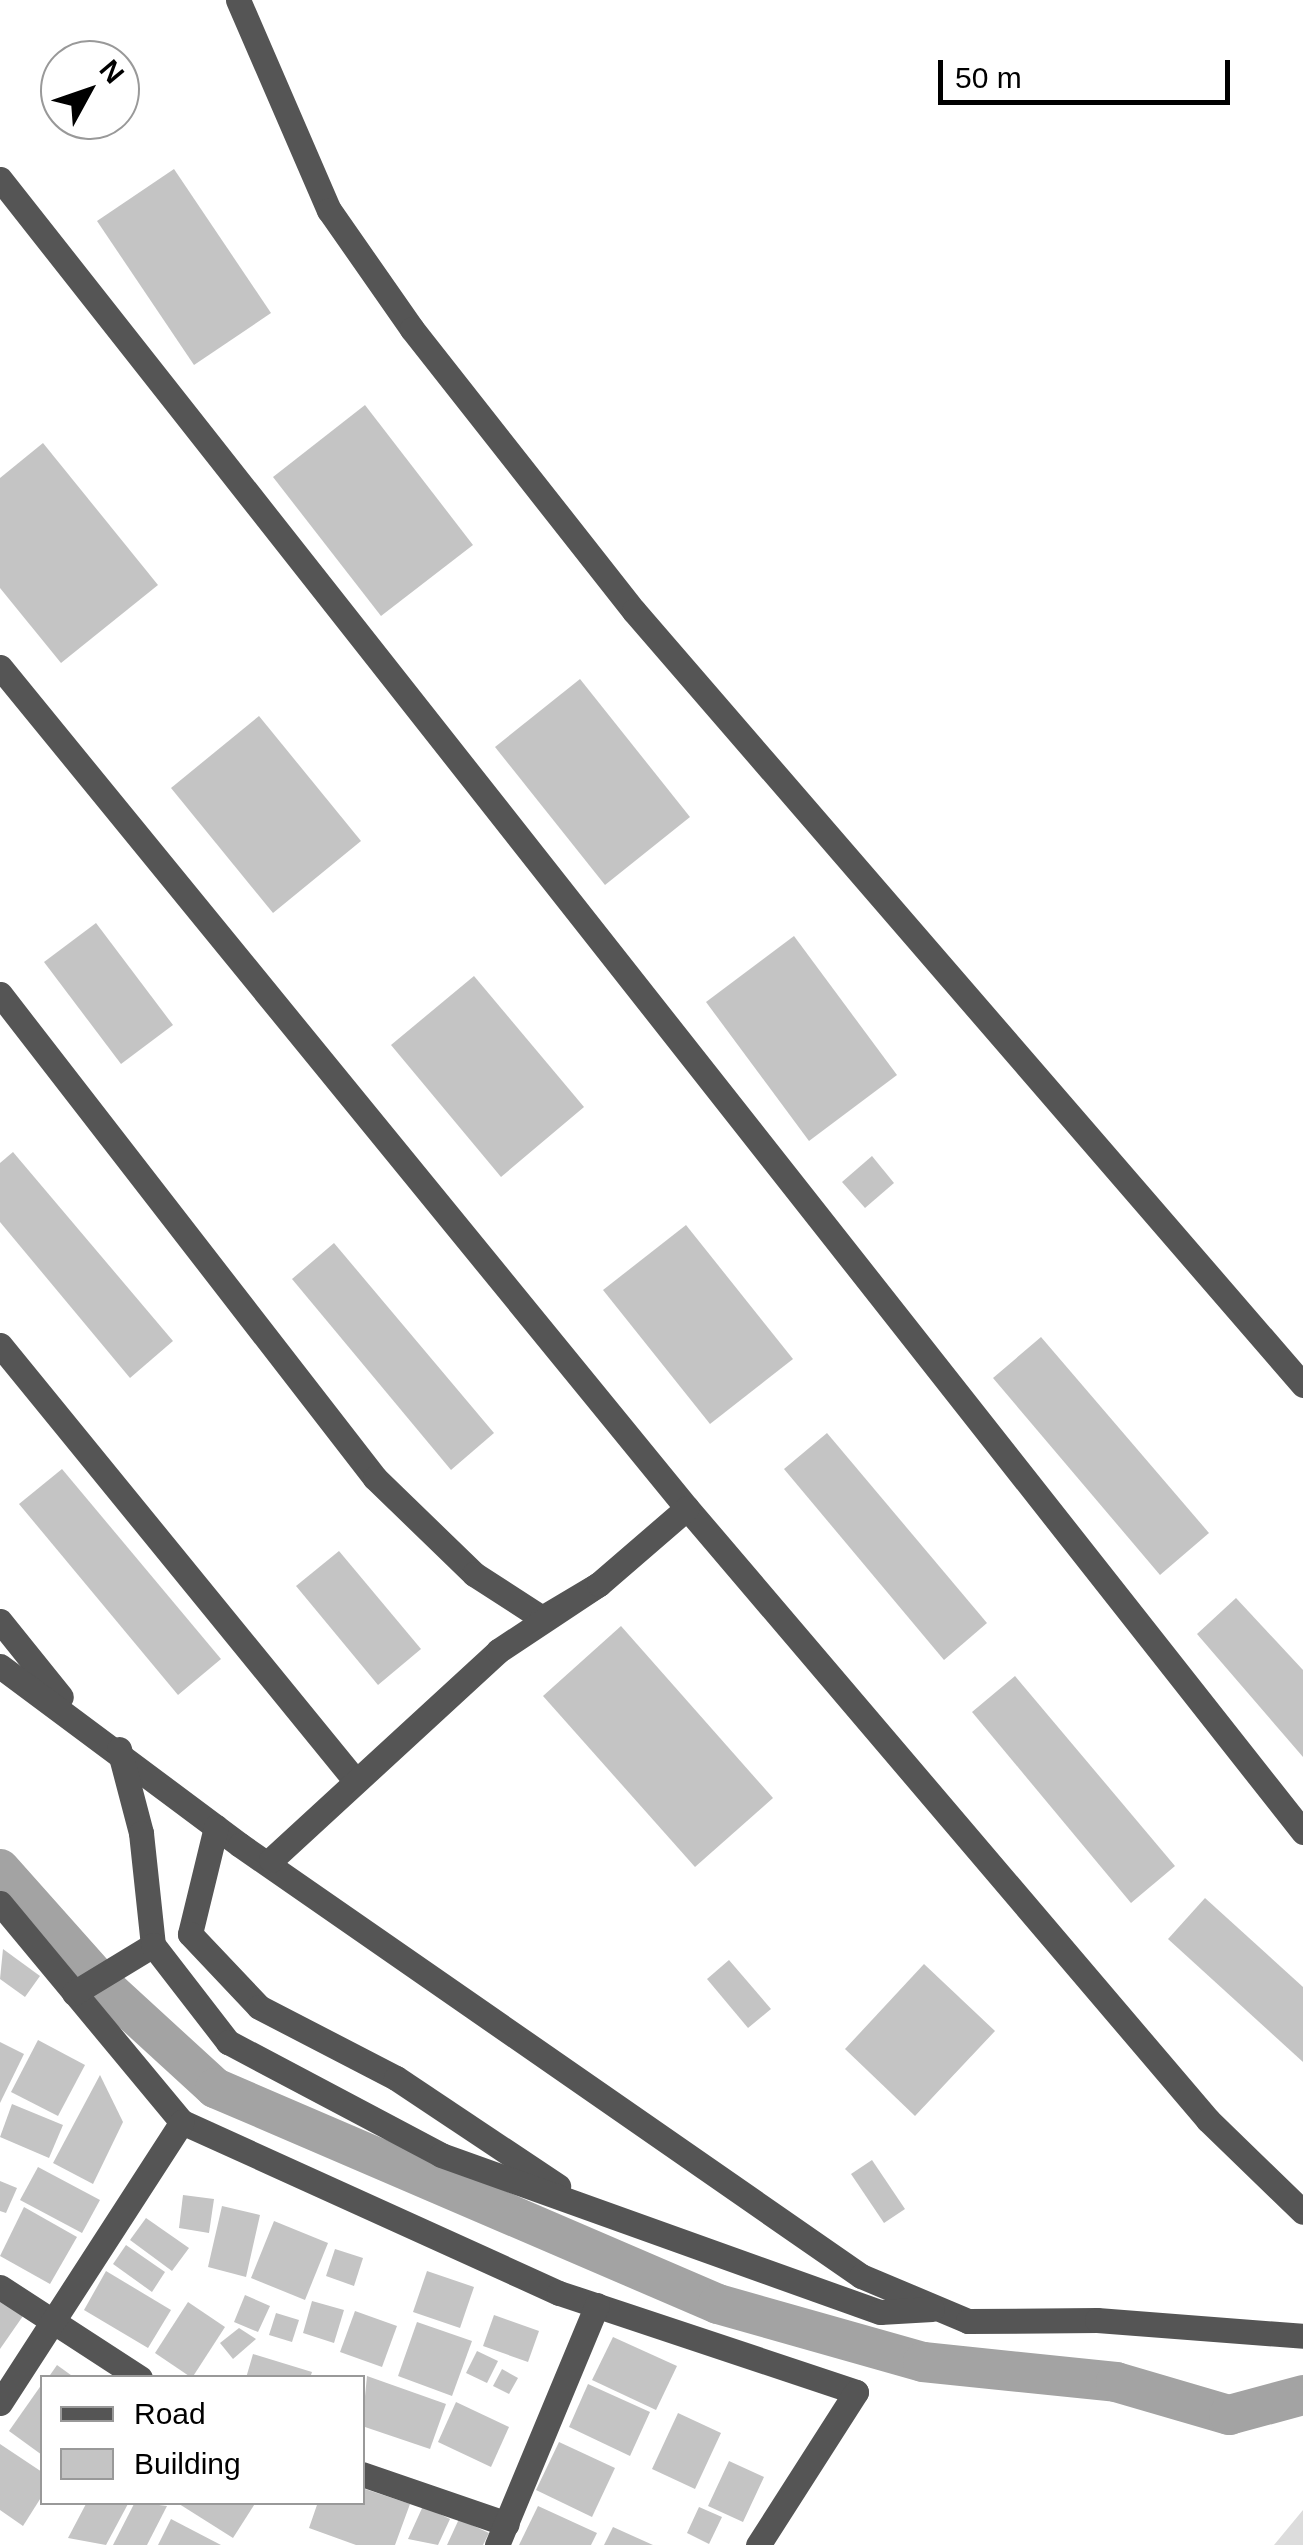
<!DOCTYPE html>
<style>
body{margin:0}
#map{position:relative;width:1303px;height:2545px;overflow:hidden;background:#fff;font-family:Helvetica,sans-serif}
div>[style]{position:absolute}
.green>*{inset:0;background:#dcdcdc}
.canal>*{height:40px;margin:-20px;padding:0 20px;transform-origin:20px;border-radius:20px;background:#a3a3a3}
.building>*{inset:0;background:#c4c4c4}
.minor>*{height:25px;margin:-12.5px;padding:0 12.5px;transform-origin:12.5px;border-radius:12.5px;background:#555}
span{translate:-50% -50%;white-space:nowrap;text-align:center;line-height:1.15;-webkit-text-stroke:10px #fff;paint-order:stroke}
.legend{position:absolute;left:40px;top:2375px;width:325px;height:130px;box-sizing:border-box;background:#fff;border:2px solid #999;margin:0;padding:12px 18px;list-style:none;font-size:30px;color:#000}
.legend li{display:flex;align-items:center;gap:20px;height:50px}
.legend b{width:50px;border:2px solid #999}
.north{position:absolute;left:40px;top:40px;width:100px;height:100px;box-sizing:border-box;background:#fff;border:2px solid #999;border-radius:50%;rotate:50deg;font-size:28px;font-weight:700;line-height:40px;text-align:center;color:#000}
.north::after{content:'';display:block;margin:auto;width:35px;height:45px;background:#000;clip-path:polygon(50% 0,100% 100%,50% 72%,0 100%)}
.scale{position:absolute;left:938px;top:60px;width:292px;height:45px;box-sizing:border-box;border:5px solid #000;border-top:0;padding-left:12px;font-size:30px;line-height:35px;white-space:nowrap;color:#000;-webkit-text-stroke:8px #fff;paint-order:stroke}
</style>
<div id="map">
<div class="green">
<i style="clip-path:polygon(1303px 2510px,1303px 2545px,1274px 2545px)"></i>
</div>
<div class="canal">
<i style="left:0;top:1869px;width:161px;rotate:48.3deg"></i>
<i style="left:107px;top:1989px;width:147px;rotate:42.5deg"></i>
<i style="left:215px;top:2088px;width:547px;rotate:23.24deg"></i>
<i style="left:718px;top:2304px;width:213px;rotate:15.8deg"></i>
<i style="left:923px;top:2362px;width:194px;rotate:5.9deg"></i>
<i style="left:1116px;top:2382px;width:118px;rotate:16.3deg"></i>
<i style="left:1229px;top:2415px;width:77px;rotate:-15.1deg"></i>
</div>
<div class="building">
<i style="clip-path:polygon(174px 169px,271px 313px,194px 365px,97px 221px)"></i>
<i style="clip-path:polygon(365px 405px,473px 545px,381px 616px,273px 477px)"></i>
<i style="clip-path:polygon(43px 443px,158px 585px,61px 663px,0 588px,0 478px)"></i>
<i style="clip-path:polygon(580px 679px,690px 817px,605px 885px,495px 747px)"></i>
<i style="clip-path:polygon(259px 716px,361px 841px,273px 913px,171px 788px)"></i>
<i style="clip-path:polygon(96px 923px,173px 1025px,121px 1064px,44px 962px)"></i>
<i style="clip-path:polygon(794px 936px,897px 1075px,809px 1141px,706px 1002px)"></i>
<i style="clip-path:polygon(474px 976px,584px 1107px,501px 1177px,391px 1045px)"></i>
<i style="clip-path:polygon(13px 1152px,173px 1341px,130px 1378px,0 1222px,0 1163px)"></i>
<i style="clip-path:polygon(872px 1156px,894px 1183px,865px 1208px,842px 1182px)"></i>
<i style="clip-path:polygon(686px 1225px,793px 1359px,710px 1424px,603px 1290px)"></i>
<i style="clip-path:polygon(334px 1243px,494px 1433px,451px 1470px,292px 1279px)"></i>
<i style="clip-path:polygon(1041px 1337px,1209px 1533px,1160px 1575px,993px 1378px)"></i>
<i style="clip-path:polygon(827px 1433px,987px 1623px,944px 1660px,784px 1469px)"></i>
<i style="clip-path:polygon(62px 1469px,221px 1659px,178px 1695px,19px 1504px)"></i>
<i style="clip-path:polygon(339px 1551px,421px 1649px,378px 1685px,296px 1586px)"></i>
<i style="clip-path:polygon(1236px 1598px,1303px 1670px,1303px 1757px,1197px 1634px)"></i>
<i style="clip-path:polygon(621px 1626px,773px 1798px,695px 1867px,543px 1696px)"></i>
<i style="clip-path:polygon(1015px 1676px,1175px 1866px,1131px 1903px,972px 1712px)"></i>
<i style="clip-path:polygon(1205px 1898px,1303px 1987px,1303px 2062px,1168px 1939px)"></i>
<i style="clip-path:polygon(3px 1949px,40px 1976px,25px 1997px,0 1979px)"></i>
<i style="clip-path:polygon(729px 1960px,771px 2009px,748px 2028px,707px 1979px)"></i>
<i style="clip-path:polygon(924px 1964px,995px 2031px,915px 2116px,845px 2049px)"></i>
<i style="clip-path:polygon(38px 2040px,85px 2065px,58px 2116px,11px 2092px)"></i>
<i style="clip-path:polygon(0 2042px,24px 2054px,0 2103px)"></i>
<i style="clip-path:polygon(100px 2075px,123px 2122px,93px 2184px,53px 2163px)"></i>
<i style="clip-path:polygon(12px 2104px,63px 2125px,49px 2158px,0 2137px)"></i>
<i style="clip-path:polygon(872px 2160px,905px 2209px,884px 2223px,851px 2174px)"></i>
<i style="clip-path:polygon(38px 2167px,100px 2200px,82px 2233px,20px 2200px)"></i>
<i style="clip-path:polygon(0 2181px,17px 2188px,6px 2213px,0 2211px)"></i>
<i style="clip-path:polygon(183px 2195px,214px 2199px,209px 2233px,179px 2228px)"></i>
<i style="clip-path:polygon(222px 2206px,260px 2215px,246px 2277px,208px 2267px)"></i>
<i style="clip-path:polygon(24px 2207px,77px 2237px,50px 2284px,0 2256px)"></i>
<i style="clip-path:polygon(146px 2218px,189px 2248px,172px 2271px,130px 2240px)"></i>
<i style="clip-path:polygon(274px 2221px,328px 2243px,305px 2300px,251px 2278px)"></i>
<i style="clip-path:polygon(126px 2245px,165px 2272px,152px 2292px,113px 2264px)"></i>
<i style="clip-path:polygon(335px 2249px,363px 2258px,354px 2286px,326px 2276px)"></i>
<i style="clip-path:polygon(106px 2271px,171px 2310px,148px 2348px,84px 2310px)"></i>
<i style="clip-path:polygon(427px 2271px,474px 2287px,460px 2328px,413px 2312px)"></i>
<i style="clip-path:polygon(245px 2295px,270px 2306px,258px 2332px,234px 2322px)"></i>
<i style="clip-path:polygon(0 2300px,23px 2316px,0 2349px)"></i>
<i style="clip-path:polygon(312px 2301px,344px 2310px,334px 2343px,303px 2333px)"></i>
<i style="clip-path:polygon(188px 2302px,225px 2327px,192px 2378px,155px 2353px)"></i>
<i style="clip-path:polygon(355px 2311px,397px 2326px,382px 2367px,340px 2352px)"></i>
<i style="clip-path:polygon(276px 2313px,299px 2320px,292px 2342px,269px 2335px)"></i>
<i style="clip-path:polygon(494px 2315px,539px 2331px,528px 2362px,483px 2346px)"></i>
<i style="clip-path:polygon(417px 2322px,472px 2341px,452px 2396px,398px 2376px)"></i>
<i style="clip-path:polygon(239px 2328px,256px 2339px,233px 2359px,220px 2343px)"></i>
<i style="clip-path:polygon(613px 2337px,677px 2366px,656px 2410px,592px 2380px)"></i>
<i style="clip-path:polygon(477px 2351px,498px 2361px,487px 2383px,466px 2373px)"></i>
<i style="clip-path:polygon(253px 2354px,312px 2372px,310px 2378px,246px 2378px)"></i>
<i style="clip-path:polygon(57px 2365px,75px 2378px,48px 2378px)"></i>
<i style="clip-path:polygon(502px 2369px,518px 2378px,509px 2394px,493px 2386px)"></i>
<i style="clip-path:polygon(367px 2376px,446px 2404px,430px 2449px,362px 2426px)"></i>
<i style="clip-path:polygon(42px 2384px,42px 2455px,9px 2431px)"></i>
<i style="clip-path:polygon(588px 2384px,650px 2412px,630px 2456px,569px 2427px)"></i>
<i style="clip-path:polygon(456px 2402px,509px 2427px,491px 2467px,438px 2442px)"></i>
<i style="clip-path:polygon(678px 2413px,721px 2433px,695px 2489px,652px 2469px)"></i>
<i style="clip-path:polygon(559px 2442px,615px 2468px,592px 2517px,536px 2490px)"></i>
<i style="clip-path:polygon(0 2444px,42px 2472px,42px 2496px,23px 2526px,0 2510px)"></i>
<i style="clip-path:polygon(729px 2461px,764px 2477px,743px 2522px,708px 2506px)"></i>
<i style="clip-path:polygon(362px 2488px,410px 2504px,395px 2545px,356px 2545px,309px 2528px,318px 2502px,362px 2502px)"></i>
<i style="clip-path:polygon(87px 2502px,129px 2502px,106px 2545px,68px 2538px)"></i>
<i style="clip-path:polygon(135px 2502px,167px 2506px,147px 2545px,113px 2545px)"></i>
<i style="clip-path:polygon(176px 2502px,256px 2502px,233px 2538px)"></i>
<i style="clip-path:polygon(423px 2506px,450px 2519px,438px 2545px,408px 2539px)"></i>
<i style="clip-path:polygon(538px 2506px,597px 2533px,591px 2545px,519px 2545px)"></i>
<i style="clip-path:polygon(699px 2507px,722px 2517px,709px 2544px,687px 2533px)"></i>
<i style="clip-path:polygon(171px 2519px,221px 2545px,158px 2545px)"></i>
<i style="clip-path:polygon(459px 2519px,489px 2533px,483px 2545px,447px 2545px)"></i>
<i style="clip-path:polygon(613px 2527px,653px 2545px,604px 2545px)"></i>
</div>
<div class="minor">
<i style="left:238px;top:0;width:229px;rotate:66.6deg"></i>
<i style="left:329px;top:210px;width:145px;rotate:55.1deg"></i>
<i style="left:412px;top:329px;width:359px;rotate:51.8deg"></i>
<i style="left:634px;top:611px;width:1023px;rotate:49.16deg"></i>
<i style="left:0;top:179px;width:2105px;rotate:51.75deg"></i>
<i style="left:0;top:667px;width:1086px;rotate:50.76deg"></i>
<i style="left:687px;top:1508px;width:804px;rotate:49.59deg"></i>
<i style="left:1208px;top:2120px;width:132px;rotate:44.1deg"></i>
<i style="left:0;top:994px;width:612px;rotate:52.23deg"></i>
<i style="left:375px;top:1478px;width:138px;rotate:44.1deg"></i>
<i style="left:474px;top:1574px;width:81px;rotate:32.9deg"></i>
<i style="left:542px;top:1618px;width:66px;rotate:-30.8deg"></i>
<i style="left:0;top:1345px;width:560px;rotate:50.8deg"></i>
<i style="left:0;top:1621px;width:97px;rotate:51.2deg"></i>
<i style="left:0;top:1666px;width:299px;rotate:36.7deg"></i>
<i style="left:240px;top:1845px;width:756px;rotate:34.76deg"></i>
<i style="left:861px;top:2276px;width:116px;rotate:22.8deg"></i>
<i style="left:968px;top:2321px;width:129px;rotate:-0.4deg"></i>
<i style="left:1097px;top:2320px;width:207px;rotate:4.4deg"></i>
<i style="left:119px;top:1749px;width:87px;rotate:75.3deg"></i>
<i style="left:141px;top:1833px;width:113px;rotate:83.9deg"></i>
<i style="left:216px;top:1827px;width:110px;rotate:103.7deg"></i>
<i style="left:190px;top:1934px;width:100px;rotate:46.6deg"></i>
<i style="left:259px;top:2007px;width:154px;rotate:27.4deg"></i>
<i style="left:396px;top:2078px;width:195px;rotate:33.7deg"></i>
<i style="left:271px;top:1860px;width:309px;rotate:-42.6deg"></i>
<i style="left:498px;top:1651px;width:121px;rotate:-33.6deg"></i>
<i style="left:599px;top:1584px;width:116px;rotate:-40.8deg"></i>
<i style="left:0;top:1903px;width:285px;rotate:50.3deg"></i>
<i style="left:182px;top:2122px;width:414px;rotate:24.4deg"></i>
<i style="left:559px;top:2293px;width:313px;rotate:18.4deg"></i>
<i style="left:856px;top:2392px;width:182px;rotate:122.6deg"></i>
<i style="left:74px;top:1993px;width:92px;rotate:-31.3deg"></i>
<i style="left:153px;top:1945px;width:123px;rotate:52.3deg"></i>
<i style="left:228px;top:2042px;width:241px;rotate:27.9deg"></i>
<i style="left:441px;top:2155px;width:466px;rotate:19.7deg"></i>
<i style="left:880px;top:2312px;width:52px;rotate:-3.3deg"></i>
<i style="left:0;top:2287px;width:167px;rotate:33deg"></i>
<i style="left:0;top:2403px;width:335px;rotate:-57.1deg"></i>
<i style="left:362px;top:2474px;width:153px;rotate:19deg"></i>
<i style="left:497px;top:2545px;width:260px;rotate:-67.4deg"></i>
</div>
<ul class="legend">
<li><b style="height:12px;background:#555"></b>Road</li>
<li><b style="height:28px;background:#c4c4c4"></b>Building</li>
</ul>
<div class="north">N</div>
<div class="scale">50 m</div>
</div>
